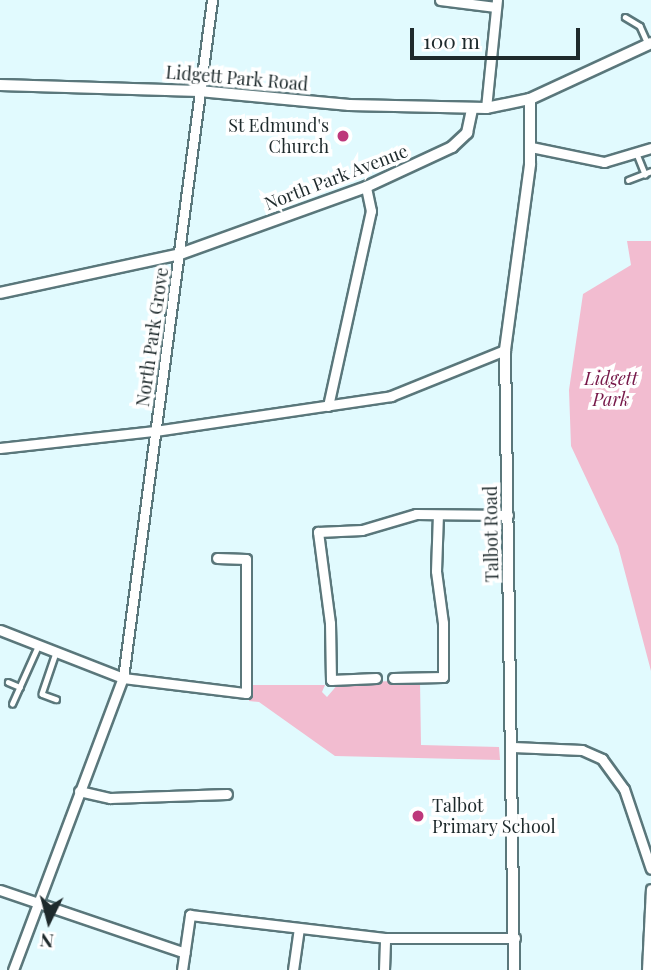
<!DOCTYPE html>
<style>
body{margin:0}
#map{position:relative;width:651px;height:970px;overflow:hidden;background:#e1fafe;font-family:"Playfair Display",serif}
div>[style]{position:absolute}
.green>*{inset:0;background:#f2bcd0}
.roads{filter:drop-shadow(2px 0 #5a777b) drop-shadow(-2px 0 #5a777b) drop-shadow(0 2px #5a777b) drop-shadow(0 -2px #5a777b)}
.service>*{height:4.5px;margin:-2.25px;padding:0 2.25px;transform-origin:2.25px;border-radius:2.25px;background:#fff}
.minor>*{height:9px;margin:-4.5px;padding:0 4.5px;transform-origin:4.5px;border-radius:4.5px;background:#fff}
.tertiary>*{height:10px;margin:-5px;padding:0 5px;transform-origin:5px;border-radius:5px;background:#fff}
.dots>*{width:19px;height:19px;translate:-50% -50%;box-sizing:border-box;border:4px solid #fff;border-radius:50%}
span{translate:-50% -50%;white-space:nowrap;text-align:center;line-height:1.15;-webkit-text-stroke:7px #fff;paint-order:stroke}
.street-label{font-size:18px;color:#1e2a2c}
.poi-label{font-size:18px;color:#1e2a2c}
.right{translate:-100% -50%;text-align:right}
.left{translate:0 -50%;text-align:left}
.park-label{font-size:18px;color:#761849;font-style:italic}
.north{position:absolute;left:14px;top:886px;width:70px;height:70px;-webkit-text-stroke:5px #fff;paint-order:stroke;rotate:186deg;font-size:19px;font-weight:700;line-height:28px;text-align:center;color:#1e2a2c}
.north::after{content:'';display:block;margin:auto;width:24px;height:32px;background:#1e2a2c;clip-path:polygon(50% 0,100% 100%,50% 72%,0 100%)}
.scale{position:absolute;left:410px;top:28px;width:170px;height:32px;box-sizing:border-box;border:4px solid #1e2a2c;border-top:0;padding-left:9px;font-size:21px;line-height:24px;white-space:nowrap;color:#1e2a2c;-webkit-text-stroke:5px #fff;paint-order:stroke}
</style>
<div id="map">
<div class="green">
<i style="clip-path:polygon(627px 241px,651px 241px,651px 671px,618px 546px,571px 446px,569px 390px,583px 294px,631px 265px)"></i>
<i style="clip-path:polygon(420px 680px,421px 745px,499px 747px,500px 760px,335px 756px,259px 702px,249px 701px,250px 685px,325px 685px,322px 692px,327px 697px,339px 683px)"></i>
</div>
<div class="roads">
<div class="service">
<i style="left:625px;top:17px;width:17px;rotate:31deg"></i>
<i style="left:640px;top:26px;width:20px;rotate:66deg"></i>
<i style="left:637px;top:154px;width:22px;rotate:68deg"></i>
<i style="left:628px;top:180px;width:25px;rotate:-21deg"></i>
<i style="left:56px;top:653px;width:43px;rotate:108.9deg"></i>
<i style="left:42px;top:694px;width:15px;rotate:20deg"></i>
<i style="left:8px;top:682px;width:13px;rotate:23deg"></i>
<i style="left:12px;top:704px;width:64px;rotate:-65.9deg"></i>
</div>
<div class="minor">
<i style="left:440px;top:0;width:56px;rotate:7.1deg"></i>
<i style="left:486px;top:108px;width:109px;rotate:-84.2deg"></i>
<i style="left:531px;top:147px;width:75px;rotate:11.6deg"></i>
<i style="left:604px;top:162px;width:49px;rotate:-16.6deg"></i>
<i style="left:328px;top:406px;width:200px;rotate:-77.6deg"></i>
<i style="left:371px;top:211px;width:25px;rotate:-102deg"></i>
<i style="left:0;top:448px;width:156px;rotate:-6.3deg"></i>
<i style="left:155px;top:431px;width:239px;rotate:-8.4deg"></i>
<i style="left:391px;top:396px;width:123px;rotate:-22deg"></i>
<i style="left:0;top:630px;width:132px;rotate:21.3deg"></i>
<i style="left:123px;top:678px;width:124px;rotate:7deg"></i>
<i style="left:246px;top:693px;width:134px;rotate:-90deg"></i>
<i style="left:246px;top:559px;width:29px;rotate:-178deg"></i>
<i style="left:376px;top:678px;width:45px;rotate:177.5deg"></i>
<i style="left:331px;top:680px;width:57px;rotate:-91deg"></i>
<i style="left:330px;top:623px;width:92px;rotate:-97.5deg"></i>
<i style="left:318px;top:532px;width:44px;rotate:-2.6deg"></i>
<i style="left:362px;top:530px;width:56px;rotate:-16.5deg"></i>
<i style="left:416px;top:514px;width:92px;rotate:0.6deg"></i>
<i style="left:393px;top:678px;width:50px;rotate:-1.1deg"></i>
<i style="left:443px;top:677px;width:54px;rotate:-90deg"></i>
<i style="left:443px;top:623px;width:52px;rotate:-97.7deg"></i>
<i style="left:436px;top:571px;width:56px;rotate:-88deg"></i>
<i style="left:513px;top:747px;width:69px;rotate:2.5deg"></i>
<i style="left:582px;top:750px;width:22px;rotate:24deg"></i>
<i style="left:602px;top:759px;width:37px;rotate:54deg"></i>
<i style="left:624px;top:789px;width:84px;rotate:71.4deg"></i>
<i style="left:79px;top:791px;width:32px;rotate:13deg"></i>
<i style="left:110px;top:798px;width:117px;rotate:-2deg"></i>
<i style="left:0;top:890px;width:195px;rotate:18.8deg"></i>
<i style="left:13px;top:970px;width:312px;rotate:-69.4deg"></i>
<i style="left:123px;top:678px;width:684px;rotate:-82.52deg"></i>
<i style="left:182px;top:970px;width:56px;rotate:-81.7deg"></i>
<i style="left:190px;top:915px;width:196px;rotate:6.7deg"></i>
<i style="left:385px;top:938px;width:130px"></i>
<i style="left:293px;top:970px;width:42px;rotate:-81.9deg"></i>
<i style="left:384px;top:970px;width:32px;rotate:-88deg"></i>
<i style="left:647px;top:970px;width:81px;rotate:-87.2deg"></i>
</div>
<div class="tertiary">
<i style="left:0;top:85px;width:199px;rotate:1.7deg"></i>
<i style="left:199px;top:91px;width:151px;rotate:5.3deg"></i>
<i style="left:349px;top:105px;width:137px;rotate:1.3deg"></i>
<i style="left:486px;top:108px;width:45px;rotate:-11.6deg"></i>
<i style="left:530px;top:99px;width:133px;rotate:-24.8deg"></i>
<i style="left:0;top:293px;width:184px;rotate:-12.2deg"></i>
<i style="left:180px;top:254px;width:198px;rotate:-19.8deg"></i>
<i style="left:366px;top:187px;width:95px;rotate:-24.9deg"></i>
<i style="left:452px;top:147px;width:21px;rotate:-43deg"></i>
<i style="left:467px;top:133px;width:25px;rotate:-78deg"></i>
<i style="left:514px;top:970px;width:620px;rotate:-90.83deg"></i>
<i style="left:505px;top:350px;width:188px;rotate:-82.3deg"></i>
<i style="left:530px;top:164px;width:65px;rotate:-90deg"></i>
</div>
</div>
<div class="dots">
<i style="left:343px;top:136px;background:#bd387b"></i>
<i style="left:418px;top:816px;background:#bd387b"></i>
</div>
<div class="street-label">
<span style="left:237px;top:78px;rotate:5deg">Lidgett Park Road</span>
<span style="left:336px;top:177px;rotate:-21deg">North Park Avenue</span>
<span style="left:152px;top:337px;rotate:-82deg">North Park Grove</span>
<span style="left:491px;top:534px;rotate:-91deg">Talbot Road</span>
</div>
<div class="poi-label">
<span class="right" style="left:329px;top:136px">St Edmund's<br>Church</span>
<span class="left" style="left:432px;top:816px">Talbot<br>Primary School</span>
</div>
<div class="park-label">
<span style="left:611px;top:389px">Lidgett<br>Park</span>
</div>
<div class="north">N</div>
<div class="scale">100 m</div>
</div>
